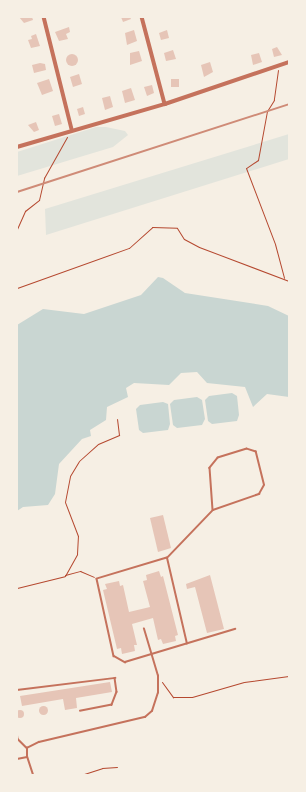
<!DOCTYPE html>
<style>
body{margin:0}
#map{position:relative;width:306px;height:792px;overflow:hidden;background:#f6efe4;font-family:Montserrat,sans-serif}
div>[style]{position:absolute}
.green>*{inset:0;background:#e2e4dc}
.water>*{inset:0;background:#c9d6d2}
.building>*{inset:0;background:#e6c5b7}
.round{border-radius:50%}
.path>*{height:1px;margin:-0.5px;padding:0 0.5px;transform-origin:0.5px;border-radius:0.5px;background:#b5482f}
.service>*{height:1.5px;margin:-0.75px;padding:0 0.75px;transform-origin:0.75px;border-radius:0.75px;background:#c5725c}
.minor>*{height:3.5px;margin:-1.75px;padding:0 1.75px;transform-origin:1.75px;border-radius:1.75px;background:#c5725c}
.rail>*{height:2px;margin:-1px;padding:0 1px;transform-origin:1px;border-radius:1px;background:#cf8b77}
span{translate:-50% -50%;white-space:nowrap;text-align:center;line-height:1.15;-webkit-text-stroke:3px #f6efe4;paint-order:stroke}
.frame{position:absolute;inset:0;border:18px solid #f6efe4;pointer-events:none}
</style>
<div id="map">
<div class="green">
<i style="clip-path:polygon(96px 127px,106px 127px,125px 131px,128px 135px,113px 147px,17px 176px,17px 152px)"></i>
<i style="clip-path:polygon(289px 134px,289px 159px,46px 235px,45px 209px)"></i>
</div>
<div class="water">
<i style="clip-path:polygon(158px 277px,163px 278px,185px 293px,268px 306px,289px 316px,289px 397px,267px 394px,253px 407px,245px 387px,207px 383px,197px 372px,181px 373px,169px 385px,134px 383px,126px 388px,128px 397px,107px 407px,106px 420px,90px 430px,91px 436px,82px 439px,59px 464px,55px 494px,48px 505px,23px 507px,17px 511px,17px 325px,43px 309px,84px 314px,141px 295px)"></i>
<i style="clip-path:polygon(232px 393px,237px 396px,239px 415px,237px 421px,212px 424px,208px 421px,205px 400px,209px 396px)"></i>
<i style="clip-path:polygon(197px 397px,202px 400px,205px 419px,202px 425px,177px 428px,173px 425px,170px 404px,174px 400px)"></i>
<i style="clip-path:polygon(163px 402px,168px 404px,170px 424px,168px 430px,143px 433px,139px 430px,136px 409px,140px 405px)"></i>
</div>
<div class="building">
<i style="clip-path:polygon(19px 17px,32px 17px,33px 20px,24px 23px)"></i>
<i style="clip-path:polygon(121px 17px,130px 17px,131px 19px,123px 22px)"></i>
<i style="clip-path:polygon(69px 27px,70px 32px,66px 34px,68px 39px,59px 41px,55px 32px)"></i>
<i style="clip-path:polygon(134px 30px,137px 41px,127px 45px,125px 33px)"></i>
<i style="clip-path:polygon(167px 30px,169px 38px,161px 40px,159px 33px)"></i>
<i style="clip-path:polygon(36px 34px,40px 46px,31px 48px,28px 40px,32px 39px,31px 36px)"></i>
<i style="clip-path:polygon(277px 47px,282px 55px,274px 57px,272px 49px)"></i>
<i style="clip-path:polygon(173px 50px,176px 59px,166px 61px,164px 53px)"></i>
<i style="clip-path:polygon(139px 51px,142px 61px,130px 65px,130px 53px)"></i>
<i style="clip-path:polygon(259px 53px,262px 62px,253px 65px,251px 55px)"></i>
<i class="round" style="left:66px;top:54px;width:12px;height:12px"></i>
<i style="clip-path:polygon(210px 62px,213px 72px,204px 77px,201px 65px)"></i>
<i style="clip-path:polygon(40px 63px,45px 64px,46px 70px,34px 73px,32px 65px)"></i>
<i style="clip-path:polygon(79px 74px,82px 84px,73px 87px,70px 77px)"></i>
<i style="clip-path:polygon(49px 79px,53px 91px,42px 95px,37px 83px)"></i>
<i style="clip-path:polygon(171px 79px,179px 79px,179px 87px,171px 87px)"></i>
<i style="clip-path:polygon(152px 85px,154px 93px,147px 96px,144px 87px)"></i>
<i style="clip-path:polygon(131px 88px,135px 100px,125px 103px,122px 91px)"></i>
<i style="clip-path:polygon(110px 96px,113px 107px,105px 110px,102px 98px)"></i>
<i style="clip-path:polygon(83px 107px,85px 114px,79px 116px,77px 109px)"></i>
<i style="clip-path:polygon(59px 114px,62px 124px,55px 126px,52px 116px)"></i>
<i style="clip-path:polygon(36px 122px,39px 130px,34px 132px,28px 125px)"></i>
<i style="clip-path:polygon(163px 515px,171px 548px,158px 552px,150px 518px)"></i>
<i style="clip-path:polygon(159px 571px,161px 577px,163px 576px,178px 635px,175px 636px,176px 641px,163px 644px,161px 639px,158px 640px,153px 618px,132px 624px,137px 645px,134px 645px,135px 651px,122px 654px,121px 648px,117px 649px,103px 590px,107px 589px,105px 584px,119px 581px,120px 586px,123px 585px,129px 612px,150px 607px,143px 581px,147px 580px,146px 575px)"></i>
<i style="clip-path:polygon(210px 575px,224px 629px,207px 633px,195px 587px,187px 589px,186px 584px)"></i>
<i style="clip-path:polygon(110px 682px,112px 692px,76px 698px,77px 708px,65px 710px,63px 699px,22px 706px,20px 696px)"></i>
<i class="round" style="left:38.5px;top:705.5px;width:9px;height:9px"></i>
<i class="round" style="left:16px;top:710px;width:8px;height:8px"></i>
</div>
<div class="path">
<i style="left:278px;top:70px;width:30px;rotate:98deg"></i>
<i style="left:274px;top:100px;width:13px;rotate:122deg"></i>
<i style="left:267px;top:111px;width:50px;rotate:100.4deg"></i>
<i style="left:258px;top:160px;width:14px;rotate:146deg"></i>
<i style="left:246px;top:168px;width:81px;rotate:69.1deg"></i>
<i style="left:275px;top:244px;width:35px;rotate:75deg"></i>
<i style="left:17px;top:229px;width:20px;rotate:-66deg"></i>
<i style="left:25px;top:211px;width:18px;rotate:-38deg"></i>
<i style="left:39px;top:200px;width:23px;rotate:-77deg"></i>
<i style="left:44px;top:178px;width:47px;rotate:-60.7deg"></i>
<i style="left:17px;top:288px;width:119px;rotate:-19.7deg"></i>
<i style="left:129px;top:248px;width:31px;rotate:-42deg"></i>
<i style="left:152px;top:227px;width:25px;rotate:2deg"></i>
<i style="left:177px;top:228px;width:13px;rotate:58deg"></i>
<i style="left:184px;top:239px;width:17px;rotate:28deg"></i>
<i style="left:199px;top:247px;width:96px;rotate:20.7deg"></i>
<i style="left:65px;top:575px;width:16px;rotate:-15deg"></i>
<i style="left:80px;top:571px;width:15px;rotate:23deg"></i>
<i style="left:17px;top:588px;width:49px;rotate:-14deg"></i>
<i style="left:65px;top:576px;width:25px;rotate:-61deg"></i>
<i style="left:77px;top:554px;width:18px;rotate:-87deg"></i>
<i style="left:78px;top:536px;width:36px;rotate:-111deg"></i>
<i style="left:65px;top:502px;width:26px;rotate:-79deg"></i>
<i style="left:70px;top:476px;width:17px;rotate:-59deg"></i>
<i style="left:79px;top:461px;width:25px;rotate:-42deg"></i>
<i style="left:98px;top:444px;width:23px;rotate:-23deg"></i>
<i style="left:119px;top:435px;width:16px;rotate:-97deg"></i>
<i style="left:162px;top:682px;width:19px;rotate:54deg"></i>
<i style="left:173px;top:697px;width:19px"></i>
<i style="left:192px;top:697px;width:54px;rotate:-16.1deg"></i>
<i style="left:244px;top:682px;width:45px;rotate:-7.6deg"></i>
<i style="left:81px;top:775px;width:22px;rotate:-18deg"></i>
<i style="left:102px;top:768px;width:15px;rotate:-4deg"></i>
</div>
<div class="service">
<i style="left:167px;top:558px;width:66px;rotate:-46.2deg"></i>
<i style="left:213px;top:510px;width:49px;rotate:-19.2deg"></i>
<i style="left:259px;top:494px;width:10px;rotate:-61deg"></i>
<i style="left:264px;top:485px;width:34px;rotate:-104deg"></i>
<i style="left:256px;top:452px;width:9px;rotate:-162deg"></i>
<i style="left:247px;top:449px;width:30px;rotate:163deg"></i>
<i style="left:218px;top:458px;width:13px;rotate:129deg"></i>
<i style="left:210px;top:468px;width:42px;rotate:85.9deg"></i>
<i style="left:187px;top:644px;width:88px;rotate:-103.1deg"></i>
<i style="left:167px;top:558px;width:73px;rotate:163.3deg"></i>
<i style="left:97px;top:579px;width:79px;rotate:77.6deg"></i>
<i style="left:114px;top:656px;width:13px;rotate:29deg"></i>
<i style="left:125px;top:662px;width:115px;rotate:-16.7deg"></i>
<i style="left:17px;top:690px;width:99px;rotate:-7deg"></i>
<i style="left:115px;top:678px;width:14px;rotate:82deg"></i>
<i style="left:117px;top:692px;width:14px;rotate:111deg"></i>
<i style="left:112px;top:705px;width:32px;rotate:169deg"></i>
<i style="left:17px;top:732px;width:7px;rotate:82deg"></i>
<i style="left:18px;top:739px;width:13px;rotate:45deg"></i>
<i style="left:17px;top:759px;width:10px;rotate:-11deg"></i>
<i style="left:33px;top:775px;width:19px;rotate:-108deg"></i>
<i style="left:27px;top:757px;width:9px;rotate:-90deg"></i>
<i style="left:27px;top:748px;width:13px;rotate:-27deg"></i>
<i style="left:39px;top:742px;width:109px;rotate:-13.3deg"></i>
<i style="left:145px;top:717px;width:9px;rotate:-41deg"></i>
<i style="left:152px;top:711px;width:19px;rotate:-72deg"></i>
<i style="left:158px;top:693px;width:17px;rotate:-90deg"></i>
<i style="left:158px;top:676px;width:49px;rotate:-106.6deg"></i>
</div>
<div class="minor">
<i style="left:44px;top:17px;width:115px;rotate:76deg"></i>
<i style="left:142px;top:17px;width:90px;rotate:75.2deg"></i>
<i style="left:17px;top:147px;width:154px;rotate:-16.2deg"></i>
<i style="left:165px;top:104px;width:131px;rotate:-18.7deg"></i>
</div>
<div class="rail">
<i style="left:17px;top:192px;width:286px;rotate:-17.9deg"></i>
</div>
<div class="frame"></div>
</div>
